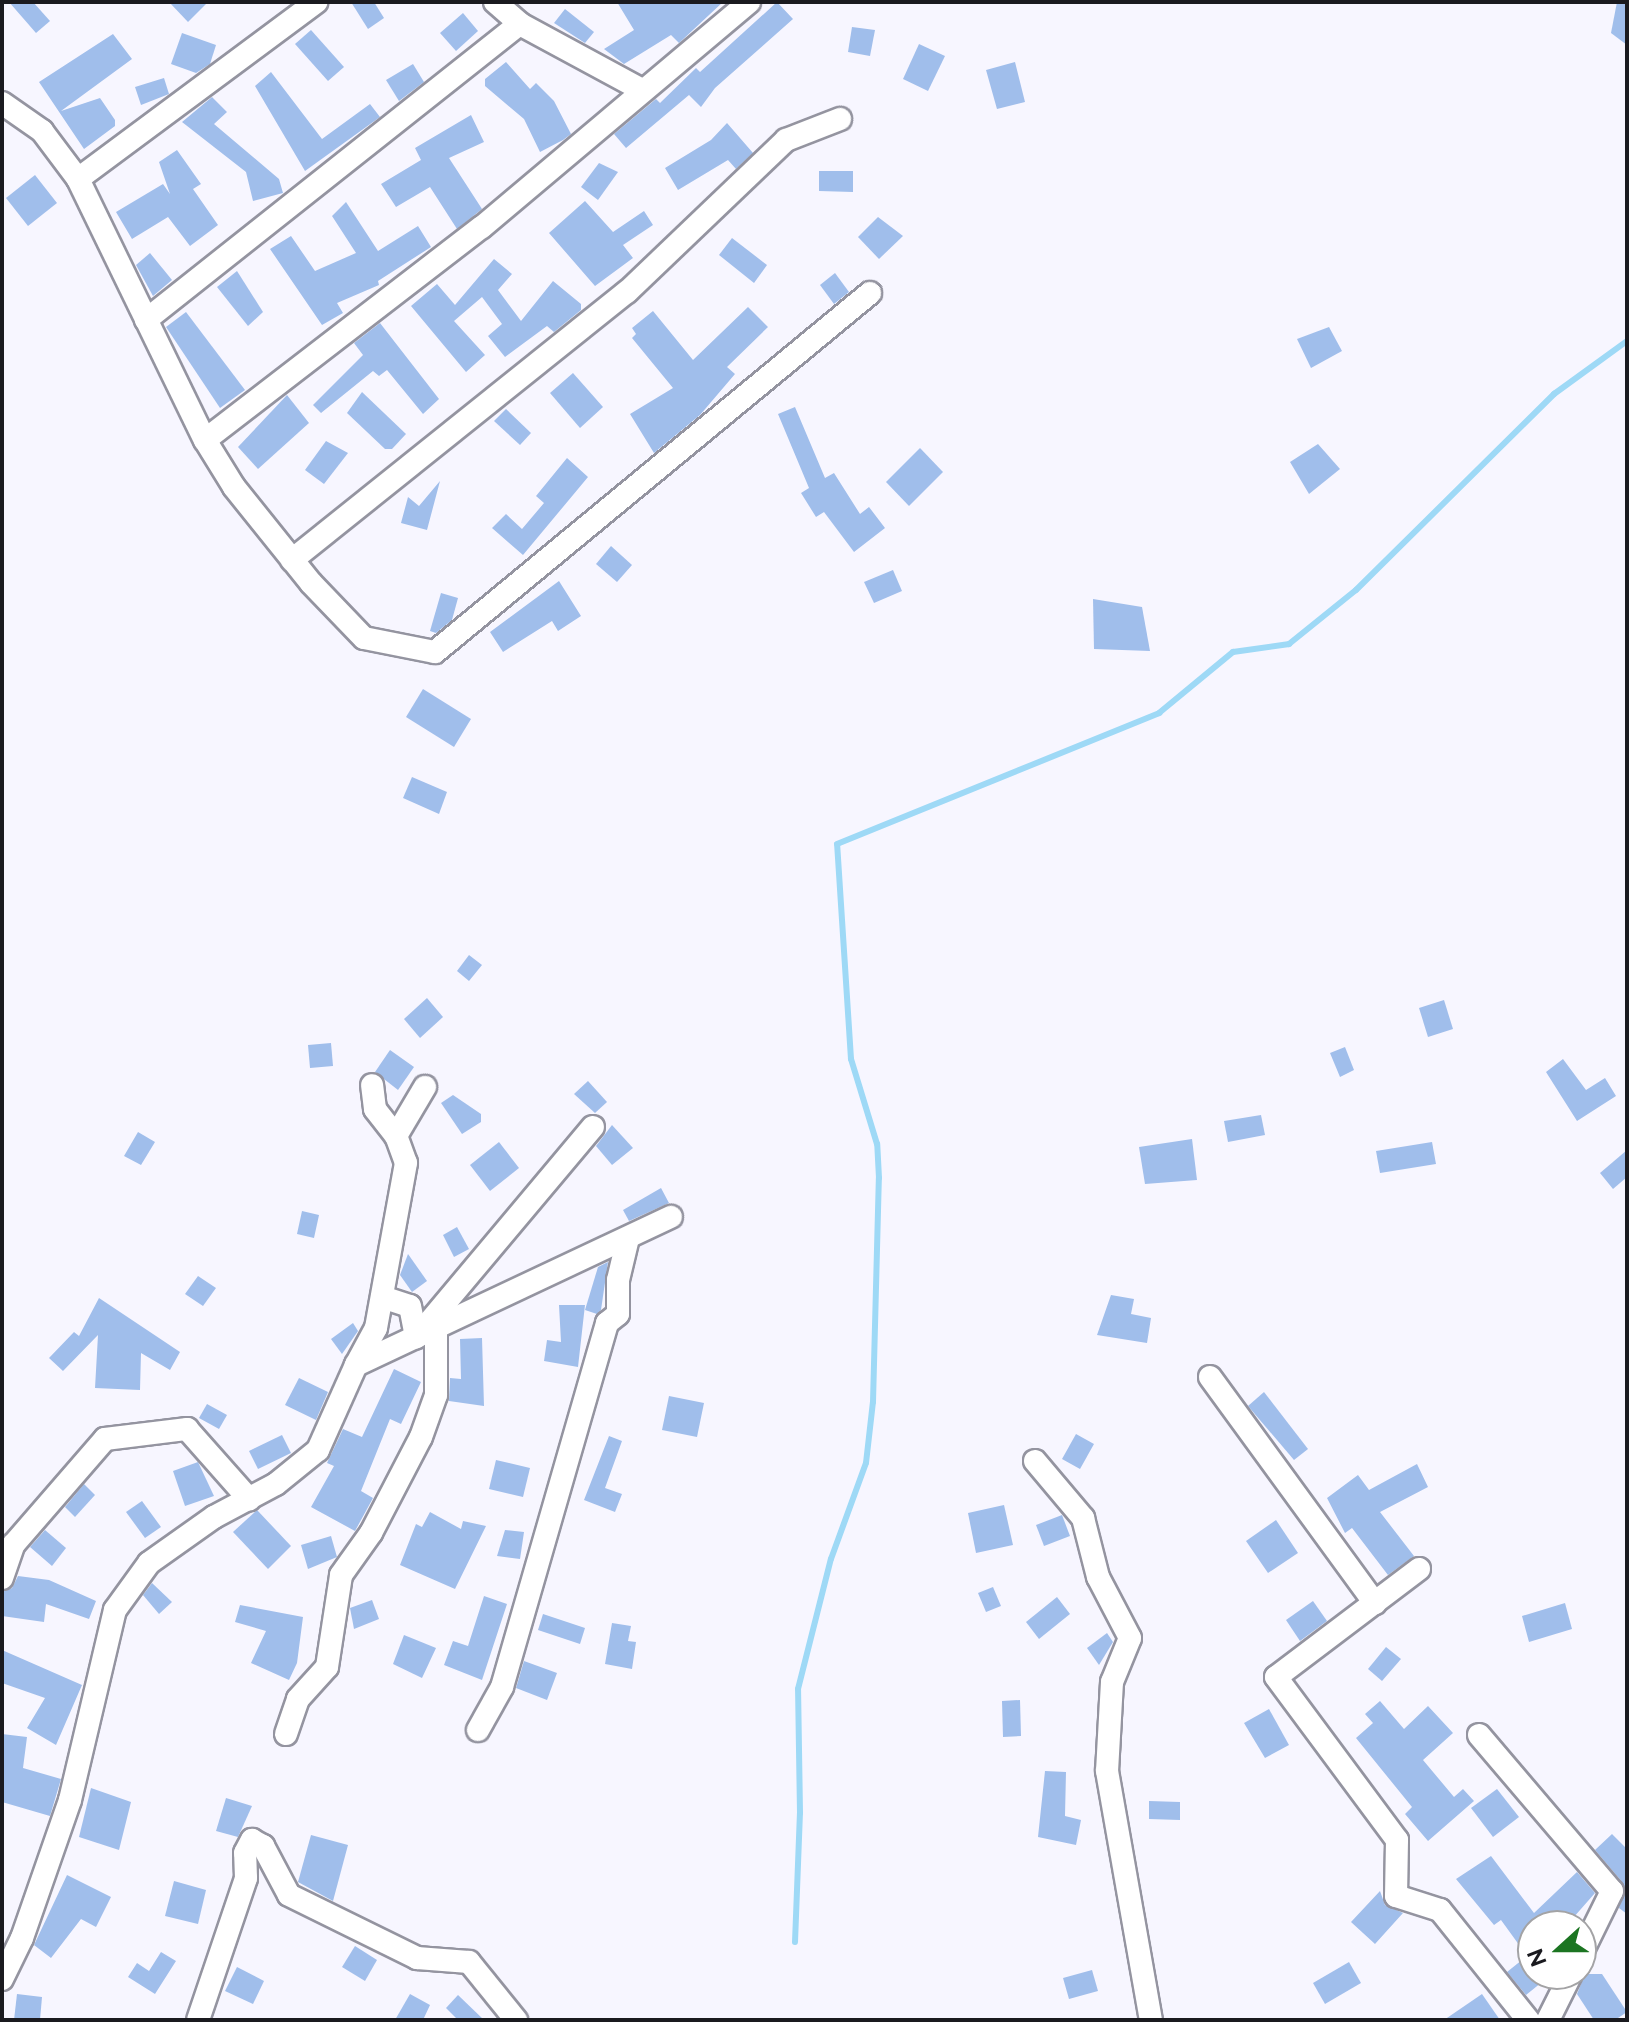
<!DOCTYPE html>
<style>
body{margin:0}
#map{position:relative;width:1629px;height:2022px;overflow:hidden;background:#f7f6ff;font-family:Raleway,sans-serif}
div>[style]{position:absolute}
.stream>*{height:6px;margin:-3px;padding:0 3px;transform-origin:3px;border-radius:3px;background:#9ed9f6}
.building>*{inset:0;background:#a0beeb}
.roads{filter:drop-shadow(2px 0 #9494a0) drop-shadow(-2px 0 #9494a0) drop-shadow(0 2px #9494a0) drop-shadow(0 -2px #9494a0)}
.minor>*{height:22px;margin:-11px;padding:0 11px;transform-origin:11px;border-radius:11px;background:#fff}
span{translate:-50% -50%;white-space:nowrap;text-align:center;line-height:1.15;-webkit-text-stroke:7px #fff;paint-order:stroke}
.frame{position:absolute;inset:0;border:4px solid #1a1a1f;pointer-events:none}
.north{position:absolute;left:1517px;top:1910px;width:80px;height:80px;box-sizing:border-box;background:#fff;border:2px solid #a3a3a5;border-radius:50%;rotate:249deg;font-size:22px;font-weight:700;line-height:32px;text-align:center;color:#1a1a1f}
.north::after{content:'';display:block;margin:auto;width:28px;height:36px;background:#1c7522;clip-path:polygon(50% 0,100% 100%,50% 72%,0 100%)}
</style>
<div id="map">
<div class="stream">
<i style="left:795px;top:1942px;width:129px;rotate:-87.8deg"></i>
<i style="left:800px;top:1813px;width:124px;rotate:-90.9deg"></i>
<i style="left:798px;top:1689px;width:134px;rotate:-75.8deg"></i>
<i style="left:831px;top:1559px;width:102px;rotate:-70deg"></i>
<i style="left:866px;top:1463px;width:61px;rotate:-83.5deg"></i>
<i style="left:873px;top:1402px;width:224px;rotate:-88.5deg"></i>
<i style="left:879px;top:1178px;width:34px;rotate:-93deg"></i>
<i style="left:877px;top:1144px;width:89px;rotate:-107deg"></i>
<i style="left:851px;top:1059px;width:215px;rotate:-93.7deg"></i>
<i style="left:837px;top:844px;width:348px;rotate:-22.1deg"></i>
<i style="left:1159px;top:713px;width:96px;rotate:-39.5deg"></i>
<i style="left:1233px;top:652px;width:57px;rotate:-8.1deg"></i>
<i style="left:1289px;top:644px;width:86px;rotate:-38.9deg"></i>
<i style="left:1356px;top:590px;width:279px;rotate:-44.7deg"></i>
<i style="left:1554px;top:394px;width:90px;rotate:-36deg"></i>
</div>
<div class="building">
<i style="clip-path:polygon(9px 2px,33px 2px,50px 21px,36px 33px)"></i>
<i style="clip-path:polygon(169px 2px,208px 2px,188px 22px)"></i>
<i style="clip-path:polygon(351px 2px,374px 2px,384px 18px,368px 29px)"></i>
<i style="clip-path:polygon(617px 2px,723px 2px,679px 43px,671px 35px,624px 64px,604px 49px,634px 30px)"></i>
<i style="clip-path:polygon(777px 2px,793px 19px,715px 88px,701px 107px,689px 95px,626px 148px,614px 134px,656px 99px,660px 103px,696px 68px,700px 72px)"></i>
<i style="clip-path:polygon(1617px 2px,1627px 2px,1627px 45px,1611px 33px)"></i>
<i style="clip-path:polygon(565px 9px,594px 32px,585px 43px,554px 23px)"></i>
<i style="clip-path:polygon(463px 13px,478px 31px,456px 51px,440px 33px)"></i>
<i style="clip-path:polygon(852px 27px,875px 30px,870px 56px,848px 52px)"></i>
<i style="clip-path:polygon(311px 30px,344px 67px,328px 81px,295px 44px)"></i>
<i style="clip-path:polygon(182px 33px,216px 45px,210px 64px,196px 73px,171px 64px)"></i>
<i style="clip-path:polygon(113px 34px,132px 59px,61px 111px,100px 98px,115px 120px,115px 126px,84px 149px,39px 82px)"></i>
<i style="clip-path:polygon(919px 44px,945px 56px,928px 91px,903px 79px)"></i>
<i style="clip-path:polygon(506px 62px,530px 89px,536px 83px,554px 101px,571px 134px,563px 140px,540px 152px,524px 119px,485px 86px,485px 79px)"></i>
<i style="clip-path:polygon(1015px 62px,1025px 102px,997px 109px,986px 70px)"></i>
<i style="clip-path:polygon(413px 64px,424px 82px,399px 101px,386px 80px)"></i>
<i style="clip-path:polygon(271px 72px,322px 139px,370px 104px,380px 117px,305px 171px,255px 86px)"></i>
<i style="clip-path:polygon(164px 78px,169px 94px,141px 105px,135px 87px)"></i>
<i style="clip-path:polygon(212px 97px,227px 112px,214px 124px,279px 179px,283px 193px,253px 201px,246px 172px,182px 122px)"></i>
<i style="clip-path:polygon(471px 115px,484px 142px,449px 158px,482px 209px,457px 229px,430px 187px,396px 207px,381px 184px,421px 160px,415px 148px)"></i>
<i style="clip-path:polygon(727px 123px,753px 153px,736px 169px,728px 160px,678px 190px,665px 168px,711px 140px)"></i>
<i style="clip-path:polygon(177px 150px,201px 184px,193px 189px,218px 225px,190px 246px,168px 217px,132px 239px,116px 212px,163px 184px,170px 194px,159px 162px)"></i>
<i style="clip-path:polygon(599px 163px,618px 172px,598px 200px,581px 187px)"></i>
<i style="clip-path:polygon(819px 171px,853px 171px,853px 192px,819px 191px)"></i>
<i style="clip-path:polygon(35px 175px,57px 203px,28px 226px,6px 198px)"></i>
<i style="clip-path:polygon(585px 201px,613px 232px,644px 211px,653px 225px,623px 245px,633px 258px,595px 286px,549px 233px)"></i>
<i style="clip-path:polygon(346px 202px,378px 251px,418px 226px,431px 247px,378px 281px,379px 285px,337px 303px,343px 313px,322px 325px,270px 249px,291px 236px,315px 271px,356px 253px,332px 216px)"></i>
<i style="clip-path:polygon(878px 217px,903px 236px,879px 259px,858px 237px)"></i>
<i style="clip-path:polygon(732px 238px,767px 265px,754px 283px,719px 255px)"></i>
<i style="clip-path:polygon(150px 253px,172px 280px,153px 296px,136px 265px)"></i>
<i style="clip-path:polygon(494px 259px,512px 274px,498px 290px,521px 321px,553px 281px,581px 304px,581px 310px,554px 332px,547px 326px,505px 357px,488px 336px,502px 324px,482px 297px,454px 321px,485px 355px,466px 372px,411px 306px,437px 284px,455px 305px)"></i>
<i style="clip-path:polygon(237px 271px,263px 312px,248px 326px,217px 287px)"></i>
<i style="clip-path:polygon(835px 273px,849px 292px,834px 304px,820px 285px)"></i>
<i style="clip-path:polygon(748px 307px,768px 327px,727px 367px,735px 374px,700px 415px,654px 453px,630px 414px,673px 388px,632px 338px,636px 334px,632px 328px,653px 311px,693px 360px)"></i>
<i style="clip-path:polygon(186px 312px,245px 390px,220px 408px,166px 327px)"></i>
<i style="clip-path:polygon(380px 323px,439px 399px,423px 414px,387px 370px,379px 376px,373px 371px,321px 413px,313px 405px,363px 355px,354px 343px)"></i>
<i style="clip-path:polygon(1329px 327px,1342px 351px,1311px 368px,1297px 339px)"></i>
<i style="clip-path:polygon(573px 373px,603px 407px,580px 428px,550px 393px)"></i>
<i style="clip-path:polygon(362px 392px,406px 434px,392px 449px,385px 449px,347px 413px)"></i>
<i style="clip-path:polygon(287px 395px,309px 423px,258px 469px,238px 447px)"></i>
<i style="clip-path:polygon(795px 407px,825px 478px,834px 473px,860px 514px,869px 507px,885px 528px,854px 552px,824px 512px,816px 517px,801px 493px,809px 488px,778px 414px)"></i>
<i style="clip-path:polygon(506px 409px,531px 433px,520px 445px,494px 421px)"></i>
<i style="clip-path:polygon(326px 441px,348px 453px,324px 484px,305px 470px)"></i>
<i style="clip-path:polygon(1318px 444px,1340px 469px,1309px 494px,1290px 462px)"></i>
<i style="clip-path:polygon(920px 448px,943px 472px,909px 506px,886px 482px)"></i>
<i style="clip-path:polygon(567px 458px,588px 477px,523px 555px,492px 528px,506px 514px,522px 529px,544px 503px,536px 496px)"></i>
<i style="clip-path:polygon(440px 481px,427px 530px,401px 523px,408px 497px,419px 506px)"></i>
<i style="clip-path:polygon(611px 546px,632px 565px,617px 582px,596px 564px)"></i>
<i style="clip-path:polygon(893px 570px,902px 591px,874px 603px,864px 582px)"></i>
<i style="clip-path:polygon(559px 581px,581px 616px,558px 631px,552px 621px,503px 652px,490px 632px)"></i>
<i style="clip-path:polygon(441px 593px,458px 598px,452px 620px,436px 633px,430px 631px)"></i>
<i style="clip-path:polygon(1093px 599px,1142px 607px,1150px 651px,1094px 649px)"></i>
<i style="clip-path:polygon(423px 689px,471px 719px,454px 747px,406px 717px)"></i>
<i style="clip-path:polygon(412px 777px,447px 792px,439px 814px,403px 798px)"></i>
<i style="clip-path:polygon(469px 955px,482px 965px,469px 981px,457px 971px)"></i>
<i style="clip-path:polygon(427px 998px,443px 1017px,420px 1038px,404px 1019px)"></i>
<i style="clip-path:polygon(1444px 1000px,1453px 1029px,1428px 1037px,1419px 1008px)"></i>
<i style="clip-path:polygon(331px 1043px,333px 1066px,310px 1068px,308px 1045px)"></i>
<i style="clip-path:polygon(1345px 1047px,1354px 1070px,1340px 1077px,1330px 1053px)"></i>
<i style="clip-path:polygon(390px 1050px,414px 1067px,398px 1090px,375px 1072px)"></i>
<i style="clip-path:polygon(1563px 1059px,1586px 1090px,1605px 1078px,1616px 1096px,1577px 1121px,1546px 1072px)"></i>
<i style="clip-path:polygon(588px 1081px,607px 1102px,595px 1113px,574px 1094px)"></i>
<i style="clip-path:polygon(453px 1095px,481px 1114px,481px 1122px,462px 1134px,441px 1103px)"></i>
<i style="clip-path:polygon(1261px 1115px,1265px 1135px,1228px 1142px,1224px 1121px)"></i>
<i style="clip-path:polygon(612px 1125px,633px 1148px,612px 1165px,596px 1146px)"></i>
<i style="clip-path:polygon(138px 1132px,155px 1142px,141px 1165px,124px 1156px)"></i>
<i style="clip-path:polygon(1192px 1139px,1197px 1180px,1145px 1184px,1139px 1147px)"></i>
<i style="clip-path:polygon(499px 1142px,519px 1168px,490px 1191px,470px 1165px)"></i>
<i style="clip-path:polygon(1432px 1142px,1436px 1164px,1380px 1173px,1376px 1151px)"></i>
<i style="clip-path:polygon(1627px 1150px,1627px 1177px,1613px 1189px,1600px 1173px)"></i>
<i style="clip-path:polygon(661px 1188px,669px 1203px,629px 1221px,623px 1210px)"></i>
<i style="clip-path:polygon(302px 1211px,319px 1215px,314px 1238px,297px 1234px)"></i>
<i style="clip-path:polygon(457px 1227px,469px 1249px,454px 1257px,443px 1235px)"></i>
<i style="clip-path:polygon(408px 1254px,427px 1281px,412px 1292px,400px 1275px)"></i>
<i style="clip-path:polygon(608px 1262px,601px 1310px,597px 1314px,585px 1310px,598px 1267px)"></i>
<i style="clip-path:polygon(198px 1276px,216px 1288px,203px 1306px,185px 1294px)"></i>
<i style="clip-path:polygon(1111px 1295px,1134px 1299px,1131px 1314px,1151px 1318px,1147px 1343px,1097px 1335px)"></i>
<i style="clip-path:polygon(99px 1298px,180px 1352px,170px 1370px,141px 1353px,140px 1390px,95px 1388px,98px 1335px,63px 1371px,49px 1358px,74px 1332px,79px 1336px)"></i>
<i style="clip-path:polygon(559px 1305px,585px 1305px,578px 1367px,544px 1361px,547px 1340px,561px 1342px)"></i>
<i style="clip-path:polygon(353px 1323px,358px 1331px,342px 1354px,331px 1339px)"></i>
<i style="clip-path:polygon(482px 1338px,484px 1406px,449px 1401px,450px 1378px,461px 1379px,460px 1339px)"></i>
<i style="clip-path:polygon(394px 1369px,421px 1382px,401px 1424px,390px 1419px,361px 1491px,373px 1498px,355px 1531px,311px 1507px,334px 1466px,327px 1463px,343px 1429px,362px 1437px)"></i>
<i style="clip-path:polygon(299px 1378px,328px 1392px,316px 1420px,285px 1405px)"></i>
<i style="clip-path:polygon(1264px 1392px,1308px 1449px,1294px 1460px,1248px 1406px)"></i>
<i style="clip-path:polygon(669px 1396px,704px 1403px,697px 1437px,662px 1430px)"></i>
<i style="clip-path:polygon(207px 1404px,227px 1415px,219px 1429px,199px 1418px)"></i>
<i style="clip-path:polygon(1076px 1434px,1094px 1444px,1080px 1469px,1062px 1459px)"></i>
<i style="clip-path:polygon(282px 1435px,291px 1453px,258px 1469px,249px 1451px)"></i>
<i style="clip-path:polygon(609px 1436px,622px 1441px,605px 1488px,622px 1494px,615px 1512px,584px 1500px)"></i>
<i style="clip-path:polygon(496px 1460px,530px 1468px,523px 1497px,489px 1489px)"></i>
<i style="clip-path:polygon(198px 1462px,214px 1496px,185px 1506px,173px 1471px)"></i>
<i style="clip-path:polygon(1417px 1464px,1428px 1487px,1380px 1512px,1414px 1556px,1388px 1575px,1352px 1528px,1345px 1533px,1327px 1498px,1358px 1475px,1369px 1490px)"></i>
<i style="clip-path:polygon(84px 1484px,95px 1495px,75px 1517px,65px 1507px)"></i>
<i style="clip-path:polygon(142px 1501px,161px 1527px,145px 1538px,126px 1512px)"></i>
<i style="clip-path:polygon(1004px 1505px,1013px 1545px,976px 1553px,968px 1513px)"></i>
<i style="clip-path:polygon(257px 1510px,291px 1546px,268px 1569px,233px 1532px)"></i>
<i style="clip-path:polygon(430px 1512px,461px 1529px,463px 1521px,486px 1526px,455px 1589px,400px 1565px,416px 1524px,422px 1527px)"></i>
<i style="clip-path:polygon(1062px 1515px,1070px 1536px,1044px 1546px,1036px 1525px)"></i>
<i style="clip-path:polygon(1276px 1520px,1298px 1553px,1268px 1573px,1246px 1541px)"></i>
<i style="clip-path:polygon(45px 1530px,66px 1548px,52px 1566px,30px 1547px)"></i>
<i style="clip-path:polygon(505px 1530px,524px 1532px,520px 1559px,497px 1556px)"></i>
<i style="clip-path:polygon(331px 1536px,337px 1557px,308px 1569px,301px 1545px)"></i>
<i style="clip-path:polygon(18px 1576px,49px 1580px,96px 1601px,89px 1619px,46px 1604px,44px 1622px,2px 1616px,2px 1592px,12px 1588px)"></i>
<i style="clip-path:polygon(152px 1583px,172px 1602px,159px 1614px,143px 1595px)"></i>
<i style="clip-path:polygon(993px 1587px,1001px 1606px,986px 1612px,978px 1593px)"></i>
<i style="clip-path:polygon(484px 1596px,507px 1604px,482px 1680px,444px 1665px,453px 1641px,468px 1646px)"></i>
<i style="clip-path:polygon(1057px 1597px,1070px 1614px,1039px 1639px,1026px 1622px)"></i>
<i style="clip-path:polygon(372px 1600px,379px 1619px,354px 1629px,350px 1608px)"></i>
<i style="clip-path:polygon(1313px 1601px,1327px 1621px,1300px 1641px,1286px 1620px)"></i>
<i style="clip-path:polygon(1565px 1603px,1572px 1629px,1529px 1642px,1522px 1616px)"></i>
<i style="clip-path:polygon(240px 1605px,303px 1617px,297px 1663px,289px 1680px,251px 1663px,266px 1631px,235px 1622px)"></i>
<i style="clip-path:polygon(543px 1614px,585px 1628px,580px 1644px,538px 1630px)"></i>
<i style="clip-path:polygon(612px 1623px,631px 1626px,628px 1641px,636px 1642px,632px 1669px,605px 1664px)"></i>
<i style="clip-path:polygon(1107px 1633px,1113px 1642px,1099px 1665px,1087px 1648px)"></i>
<i style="clip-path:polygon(404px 1635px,436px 1648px,422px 1678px,393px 1664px)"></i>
<i style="clip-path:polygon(1386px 1647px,1401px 1659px,1382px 1681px,1368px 1669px)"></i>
<i style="clip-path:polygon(2px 1650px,82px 1685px,56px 1745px,27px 1728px,45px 1698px,2px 1683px)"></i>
<i style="clip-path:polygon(524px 1661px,557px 1673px,547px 1700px,516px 1688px)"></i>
<i style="clip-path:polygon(1020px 1700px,1021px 1736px,1003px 1737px,1002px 1701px)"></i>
<i style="clip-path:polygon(1380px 1701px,1404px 1729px,1428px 1706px,1453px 1733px,1423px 1760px,1454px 1797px,1463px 1789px,1474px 1801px,1428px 1841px,1405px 1814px,1412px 1807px,1356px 1738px,1373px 1723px,1365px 1714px)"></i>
<i style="clip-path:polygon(1269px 1709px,1289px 1745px,1265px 1758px,1244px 1723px)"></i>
<i style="clip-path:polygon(2px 1734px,27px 1737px,23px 1768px,61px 1779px,50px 1816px,2px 1802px)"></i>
<i style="clip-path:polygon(1045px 1771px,1066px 1772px,1065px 1816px,1081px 1820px,1076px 1845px,1038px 1837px)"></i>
<i style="clip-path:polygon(91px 1788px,131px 1802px,119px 1850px,79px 1837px)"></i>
<i style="clip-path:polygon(1497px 1789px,1519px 1817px,1493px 1837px,1471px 1808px)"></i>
<i style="clip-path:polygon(226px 1798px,252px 1806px,238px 1837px,216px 1831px)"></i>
<i style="clip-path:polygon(1149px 1801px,1180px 1802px,1180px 1820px,1149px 1819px)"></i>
<i style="clip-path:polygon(1612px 1834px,1627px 1849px,1627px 1914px,1619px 1908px,1623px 1883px,1595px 1850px)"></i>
<i style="clip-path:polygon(311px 1835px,348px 1845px,333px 1901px,298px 1882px)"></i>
<i style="clip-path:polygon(1491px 1856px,1534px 1913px,1577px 1872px,1595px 1893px,1566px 1926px,1533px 1926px,1533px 1974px,1552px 1974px,1526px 1995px,1507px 1972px,1527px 1956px,1501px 1920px,1494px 1925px,1456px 1879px)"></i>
<i style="clip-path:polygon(67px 1875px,111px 1897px,96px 1927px,81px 1919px,51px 1958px,34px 1945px)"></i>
<i style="clip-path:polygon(174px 1881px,206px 1890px,198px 1924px,165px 1916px)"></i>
<i style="clip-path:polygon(1380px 1891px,1385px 1905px,1403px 1913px,1375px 1944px,1351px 1922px)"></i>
<i style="clip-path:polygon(355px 1946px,377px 1960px,365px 1981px,342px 1967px)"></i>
<i style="clip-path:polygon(161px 1952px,176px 1961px,155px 1994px,128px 1977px,137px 1963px,149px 1971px)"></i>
<i style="clip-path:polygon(1349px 1962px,1361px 1983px,1325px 2004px,1313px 1983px)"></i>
<i style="clip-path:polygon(237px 1967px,264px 1981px,253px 2004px,225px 1991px)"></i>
<i style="clip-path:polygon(1092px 1970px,1098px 1991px,1069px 1999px,1063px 1978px)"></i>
<i style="clip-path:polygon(1585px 1974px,1602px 1974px,1627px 2012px,1615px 2020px,1594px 2020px,1577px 1994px)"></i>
<i style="clip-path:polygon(17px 1994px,42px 1997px,40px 2020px,14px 2020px)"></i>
<i style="clip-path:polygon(410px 1994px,430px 2005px,423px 2020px,395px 2020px)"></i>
<i style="clip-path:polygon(1482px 1994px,1500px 2020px,1444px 2020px)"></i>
<i style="clip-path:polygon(458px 1995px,484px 2020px,458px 2020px,446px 2008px)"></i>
</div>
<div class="roads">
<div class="minor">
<i style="left:495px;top:2px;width:33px;rotate:41deg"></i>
<i style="left:520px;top:24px;width:139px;rotate:28.4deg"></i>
<i style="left:2px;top:103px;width:49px;rotate:35deg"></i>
<i style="left:42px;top:131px;width:60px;rotate:53.1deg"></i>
<i style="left:78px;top:179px;width:290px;rotate:64.1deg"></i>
<i style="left:205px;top:440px;width:55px;rotate:58.3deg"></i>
<i style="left:234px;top:487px;width:123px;rotate:51.3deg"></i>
<i style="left:311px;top:583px;width:76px;rotate:46.1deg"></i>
<i style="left:364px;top:638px;width:72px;rotate:11.2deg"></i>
<i style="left:435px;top:652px;width:564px;rotate:-39.53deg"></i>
<i style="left:78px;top:179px;width:297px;rotate:-36.6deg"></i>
<i style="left:146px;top:320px;width:477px;rotate:-38.4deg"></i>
<i style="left:205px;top:440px;width:349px;rotate:-37.6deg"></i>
<i style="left:482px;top:227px;width:349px;rotate:-40.1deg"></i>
<i style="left:292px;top:560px;width:429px;rotate:-38.7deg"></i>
<i style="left:627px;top:292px;width:220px;rotate:-43.7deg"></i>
<i style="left:786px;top:140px;width:58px;rotate:-21.3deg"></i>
<i style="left:396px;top:1136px;width:57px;rotate:-59.4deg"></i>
<i style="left:382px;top:1297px;width:29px;rotate:18deg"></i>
<i style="left:410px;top:1306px;width:32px;rotate:79deg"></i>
<i style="left:420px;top:1333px;width:269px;rotate:-50deg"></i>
<i style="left:356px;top:1365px;width:42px;rotate:-61.6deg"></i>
<i style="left:376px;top:1328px;width:168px;rotate:-79.7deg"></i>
<i style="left:406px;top:1163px;width:29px;rotate:-110deg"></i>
<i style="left:396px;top:1136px;width:34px;rotate:-128deg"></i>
<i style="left:375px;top:1109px;width:24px;rotate:-97deg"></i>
<i style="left:1210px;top:1377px;width:280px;rotate:53.9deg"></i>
<i style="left:1035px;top:1461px;width:75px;rotate:49.9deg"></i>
<i style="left:1083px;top:1518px;width:61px;rotate:75.7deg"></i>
<i style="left:1098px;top:1577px;width:69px;rotate:62.3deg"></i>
<i style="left:1130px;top:1638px;width:48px;rotate:112.2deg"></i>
<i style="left:1112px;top:1682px;width:89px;rotate:93.2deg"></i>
<i style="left:1107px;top:1771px;width:253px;rotate:80deg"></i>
<i style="left:1419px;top:1569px;width:179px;rotate:142.9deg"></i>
<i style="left:1276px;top:1677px;width:203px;rotate:53.4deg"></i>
<i style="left:1397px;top:1840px;width:56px;rotate:91deg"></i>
<i style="left:1396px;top:1896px;width:46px;rotate:17.7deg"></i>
<i style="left:1440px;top:1910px;width:141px;rotate:51.3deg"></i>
<i style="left:2px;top:1578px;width:36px;rotate:-71deg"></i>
<i style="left:14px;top:1544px;width:139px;rotate:-49.1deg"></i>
<i style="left:105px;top:1439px;width:83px;rotate:-7deg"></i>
<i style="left:187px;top:1429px;width:94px;rotate:48.5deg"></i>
<i style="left:478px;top:1730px;width:49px;rotate:-60.8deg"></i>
<i style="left:502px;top:1687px;width:379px;rotate:-73.9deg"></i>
<i style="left:607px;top:1323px;width:14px;rotate:-39deg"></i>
<i style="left:618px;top:1314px;width:34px;rotate:-90deg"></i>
<i style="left:618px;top:1280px;width:43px;rotate:-76.6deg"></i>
<i style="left:286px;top:1734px;width:37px;rotate:-71deg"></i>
<i style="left:298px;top:1699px;width:43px;rotate:-47.8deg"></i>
<i style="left:327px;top:1667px;width:93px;rotate:-81.3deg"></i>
<i style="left:341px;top:1575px;width:52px;rotate:-54.5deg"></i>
<i style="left:371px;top:1533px;width:108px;rotate:-62.5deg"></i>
<i style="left:421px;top:1437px;width:45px;rotate:-70.3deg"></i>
<i style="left:436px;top:1395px;width:66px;rotate:-90deg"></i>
<i style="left:1479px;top:1735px;width:205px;rotate:49.6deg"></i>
<i style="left:1612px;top:1891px;width:70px;rotate:116.2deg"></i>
<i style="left:2px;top:1979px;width:46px;rotate:-64deg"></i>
<i style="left:22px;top:1938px;width:146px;rotate:-70.8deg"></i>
<i style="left:70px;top:1800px;width:195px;rotate:-76.7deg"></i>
<i style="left:115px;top:1610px;width:58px;rotate:-54.1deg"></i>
<i style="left:149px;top:1563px;width:80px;rotate:-35.3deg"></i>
<i style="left:214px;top:1517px;width:70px;rotate:-28deg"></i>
<i style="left:276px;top:1484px;width:54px;rotate:-39deg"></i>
<i style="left:318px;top:1450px;width:93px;rotate:-65.9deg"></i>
<i style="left:356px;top:1365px;width:348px;rotate:-25.2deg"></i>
<i style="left:198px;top:2020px;width:150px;rotate:-71.3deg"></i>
<i style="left:246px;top:1878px;width:25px;rotate:-92deg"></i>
<i style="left:245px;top:1853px;width:15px;rotate:-62deg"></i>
<i style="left:252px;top:1840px;width:13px;rotate:29deg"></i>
<i style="left:263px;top:1846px;width:55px;rotate:62deg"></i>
<i style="left:289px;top:1895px;width:143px;rotate:26.2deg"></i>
<i style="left:417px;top:1958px;width:52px;rotate:4.4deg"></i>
<i style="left:469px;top:1962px;width:75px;rotate:51deg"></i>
<i style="left:1548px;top:2020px;width:51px;rotate:-63.4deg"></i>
</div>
</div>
<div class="frame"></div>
<div class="north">N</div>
</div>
